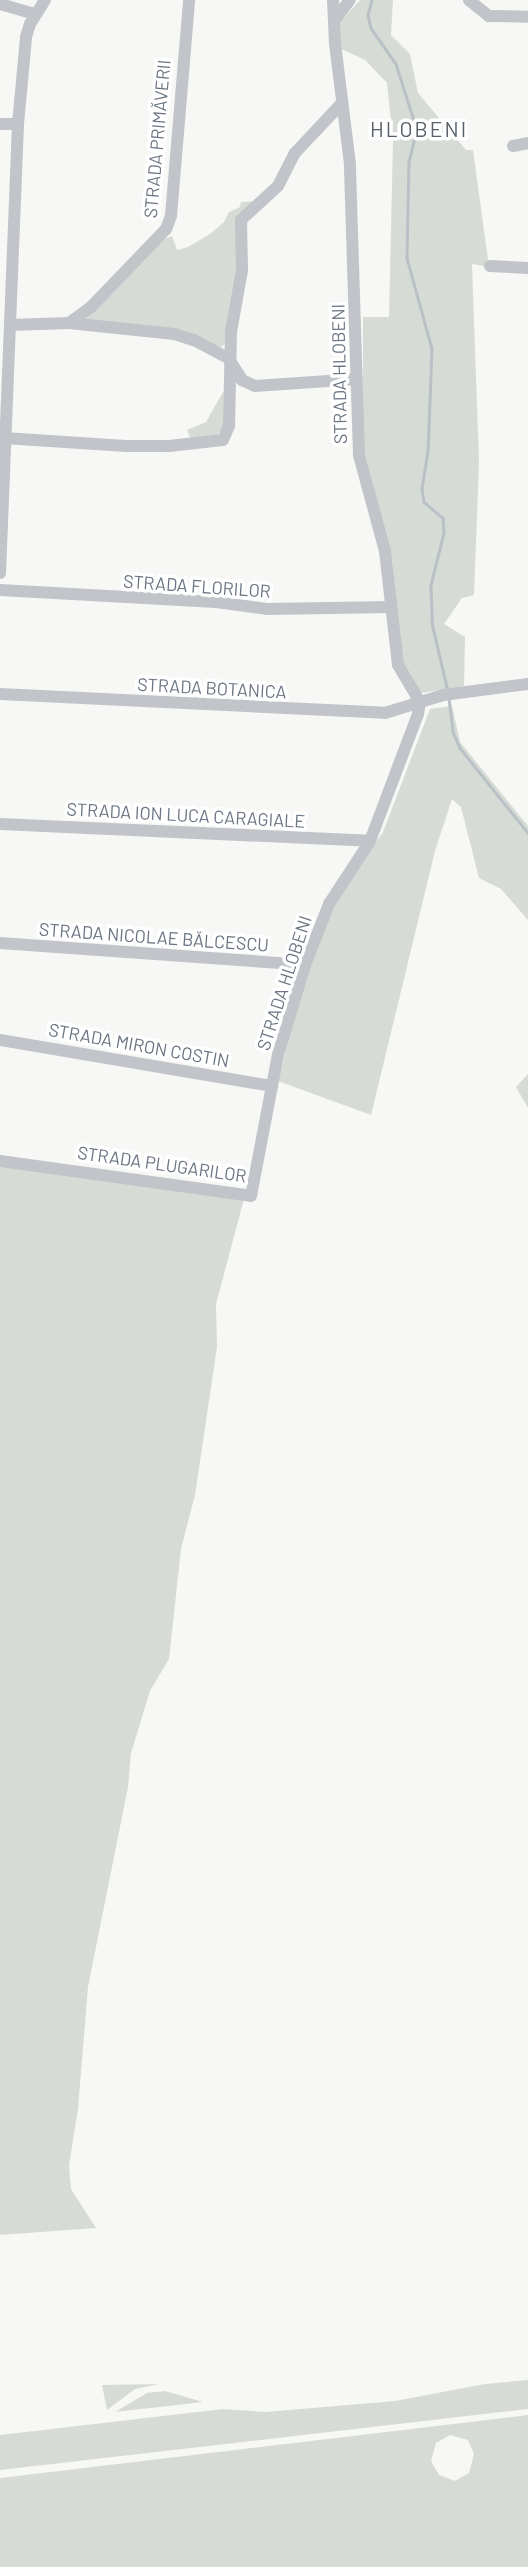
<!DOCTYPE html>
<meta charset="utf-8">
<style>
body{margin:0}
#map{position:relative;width:528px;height:2567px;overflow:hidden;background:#f7f7f5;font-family:Barlow,sans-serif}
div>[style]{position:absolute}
.green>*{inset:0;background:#d6dcd5}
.stream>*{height:2.5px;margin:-1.25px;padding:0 1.25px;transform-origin:1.25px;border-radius:1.25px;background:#b9c1c7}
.minor>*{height:12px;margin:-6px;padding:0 6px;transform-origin:6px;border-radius:6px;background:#c1c4c8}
span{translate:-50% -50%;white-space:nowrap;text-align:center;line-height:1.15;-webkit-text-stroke:7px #fff;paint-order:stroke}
.street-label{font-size:18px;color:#6a7482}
.quarter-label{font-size:21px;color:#575f68;letter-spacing:2px}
</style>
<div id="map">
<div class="green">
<i style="clip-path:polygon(360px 0,393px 0,391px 35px,410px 54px,418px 93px,466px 150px,473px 150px,488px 260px,484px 266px,472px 264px,479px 462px,474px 595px,462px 598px,444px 624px,465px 637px,464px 686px,421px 693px,405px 669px,401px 655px,392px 558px,363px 447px,363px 317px,389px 317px,393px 141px,387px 83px,365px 60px,339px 48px,340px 22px)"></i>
<i style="clip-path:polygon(257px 201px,239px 214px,239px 274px,227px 340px,223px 346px,217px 348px,79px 320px,162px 240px,172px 236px,177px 250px,188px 247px,210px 234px,224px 222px,229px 212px,240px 207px,241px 202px)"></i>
<i style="clip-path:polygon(223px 392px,226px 394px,224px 427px,217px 435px,192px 442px,187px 430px,206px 422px)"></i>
<i style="clip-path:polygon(452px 706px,460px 742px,528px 826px,528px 920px,501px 889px,479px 878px,461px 807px,452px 799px,435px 851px,371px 1115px,278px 1081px,307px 969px,332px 903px,383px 832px,430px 709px)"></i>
<i style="clip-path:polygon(528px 1074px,528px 1108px,516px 1087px)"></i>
<i style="clip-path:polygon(0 1164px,244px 1199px,216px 1304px,217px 1347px,195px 1495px,181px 1549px,169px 1659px,150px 1691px,131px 1753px,128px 1787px,88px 1987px,78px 2109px,69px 2165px,71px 2189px,96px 2228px,0 2235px)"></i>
<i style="clip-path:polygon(528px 2380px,528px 2409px,0 2470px,0 2435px,223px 2409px,266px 2412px,395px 2401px,485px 2384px)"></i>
<i style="clip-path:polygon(159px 2384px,135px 2389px,107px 2410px,102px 2385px)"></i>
<i style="clip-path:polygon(165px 2391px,203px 2402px,115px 2412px,147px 2393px)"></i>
<i style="clip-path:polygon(evenodd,528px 2415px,528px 2567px,0 2567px,0 2478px,528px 2415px,450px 2435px,468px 2440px,474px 2454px,469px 2473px,455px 2481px,439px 2475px,431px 2461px,436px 2443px,450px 2435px)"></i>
</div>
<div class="stream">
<i style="left:372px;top:0;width:16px;rotate:105deg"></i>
<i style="left:368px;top:15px;width:13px;rotate:77deg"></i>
<i style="left:371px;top:28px;width:44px;rotate:55.2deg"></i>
<i style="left:396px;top:64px;width:69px;rotate:72.3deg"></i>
<i style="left:417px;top:130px;width:32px;rotate:104deg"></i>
<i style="left:409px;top:161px;width:97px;rotate:91.2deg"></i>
<i style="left:407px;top:258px;width:94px;rotate:74.6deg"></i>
<i style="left:432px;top:349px;width:102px;rotate:92.2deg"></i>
<i style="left:428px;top:451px;width:38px;rotate:99deg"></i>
<i style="left:422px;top:489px;width:13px;rotate:81deg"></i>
<i style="left:424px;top:502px;width:25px;rotate:40deg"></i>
<i style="left:443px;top:518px;width:15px;rotate:86deg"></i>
<i style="left:444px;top:533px;width:54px;rotate:104deg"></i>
<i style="left:431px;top:585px;width:38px;rotate:88deg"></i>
<i style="left:432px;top:623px;width:70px;rotate:76.8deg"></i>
<i style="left:449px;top:698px;width:34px;rotate:83deg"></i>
<i style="left:453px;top:732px;width:17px;rotate:66deg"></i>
<i style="left:460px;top:748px;width:109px;rotate:51.3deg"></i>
</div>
<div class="minor">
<i style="left:469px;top:0;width:26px;rotate:39deg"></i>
<i style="left:489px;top:16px;width:39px;rotate:1deg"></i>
<i style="left:0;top:4px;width:37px;rotate:16deg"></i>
<i style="left:334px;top:21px;width:26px;rotate:-53deg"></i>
<i style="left:0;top:124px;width:18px"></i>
<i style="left:513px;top:146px;width:15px;rotate:-11deg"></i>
<i style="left:490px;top:266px;width:38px;rotate:3deg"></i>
<i style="left:69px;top:323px;width:27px;rotate:-36deg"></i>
<i style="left:91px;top:307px;width:108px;rotate:-46.1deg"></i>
<i style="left:166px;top:229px;width:14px;rotate:-69deg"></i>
<i style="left:171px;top:216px;width:217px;rotate:-85.2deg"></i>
<i style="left:10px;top:325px;width:59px;rotate:-1.9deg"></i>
<i style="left:69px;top:323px;width:106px;rotate:6deg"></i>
<i style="left:174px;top:334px;width:21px;rotate:17deg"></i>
<i style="left:194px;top:340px;width:40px;rotate:28deg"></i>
<i style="left:229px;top:359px;width:25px;rotate:58deg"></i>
<i style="left:242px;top:380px;width:14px;rotate:25deg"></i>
<i style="left:255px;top:386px;width:102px;rotate:-3.9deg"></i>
<i style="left:4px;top:438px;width:122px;rotate:3.8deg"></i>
<i style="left:126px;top:446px;width:43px"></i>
<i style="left:169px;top:446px;width:54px;rotate:-6.3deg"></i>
<i style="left:223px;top:440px;width:15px;rotate:-67deg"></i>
<i style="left:229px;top:426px;width:94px;rotate:-88.8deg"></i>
<i style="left:231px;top:332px;width:63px;rotate:-79.9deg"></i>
<i style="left:242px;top:270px;width:50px;rotate:-91.1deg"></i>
<i style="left:241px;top:220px;width:50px;rotate:-42.6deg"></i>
<i style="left:278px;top:186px;width:37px;rotate:-63deg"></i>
<i style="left:295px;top:153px;width:67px;rotate:-46.8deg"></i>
<i style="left:0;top:573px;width:449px;rotate:-87.7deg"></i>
<i style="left:18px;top:124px;width:87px;rotate:-84.7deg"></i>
<i style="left:26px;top:37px;width:14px;rotate:-73deg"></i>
<i style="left:30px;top:24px;width:28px;rotate:-58deg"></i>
<i style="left:0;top:590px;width:216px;rotate:3.2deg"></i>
<i style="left:216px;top:602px;width:51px;rotate:7.8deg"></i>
<i style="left:267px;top:609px;width:124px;rotate:-0.9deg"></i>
<i style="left:0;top:694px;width:385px;rotate:2.8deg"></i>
<i style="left:385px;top:713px;width:61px;rotate:-17.2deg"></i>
<i style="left:443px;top:695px;width:86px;rotate:-7.4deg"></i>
<i style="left:0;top:824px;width:370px;rotate:2.6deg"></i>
<i style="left:0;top:943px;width:306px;rotate:4.1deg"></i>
<i style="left:0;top:1040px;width:276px;rotate:9.6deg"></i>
<i style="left:0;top:1161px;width:253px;rotate:7.9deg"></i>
<i style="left:251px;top:1196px;width:144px;rotate:-79.2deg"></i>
<i style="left:278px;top:1055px;width:94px;rotate:-73.3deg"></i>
<i style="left:305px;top:965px;width:66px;rotate:-68.5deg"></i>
<i style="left:329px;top:904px;width:75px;rotate:-56.9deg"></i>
<i style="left:370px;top:841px;width:136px;rotate:-69.3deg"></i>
<i style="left:418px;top:714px;width:12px;rotate:-81deg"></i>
<i style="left:420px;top:702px;width:43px;rotate:-120.7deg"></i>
<i style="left:398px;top:665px;width:115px;rotate:-96.5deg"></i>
<i style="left:385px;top:551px;width:99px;rotate:-105.2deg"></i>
<i style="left:359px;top:455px;width:291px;rotate:-91.8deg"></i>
<i style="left:350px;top:164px;width:121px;rotate:-97.1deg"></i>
<i style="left:335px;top:44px;width:44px;rotate:-92.6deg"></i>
</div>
<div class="street-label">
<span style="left:157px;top:139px;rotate:-85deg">STRADA PRIMĂVERII</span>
<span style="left:339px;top:374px;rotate:-91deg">STRADA HLOBENI</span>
<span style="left:197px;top:586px;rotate:4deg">STRADA FLORILOR</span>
<span style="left:212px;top:688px;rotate:3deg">STRADA BOTANICA</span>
<span style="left:186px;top:815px;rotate:3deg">STRADA ION LUCA CARAGIALE</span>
<span style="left:154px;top:937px;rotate:4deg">STRADA NICOLAE BĂLCESCU</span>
<span style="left:284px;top:983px;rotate:-72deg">STRADA HLOBENI</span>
<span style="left:139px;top:1045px;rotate:10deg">STRADA MIRON COSTIN</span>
<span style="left:162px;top:1164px;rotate:8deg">STRADA PLUGARILOR</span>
</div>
<div class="quarter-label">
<span style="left:419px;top:129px">HLOBENI</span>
</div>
</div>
